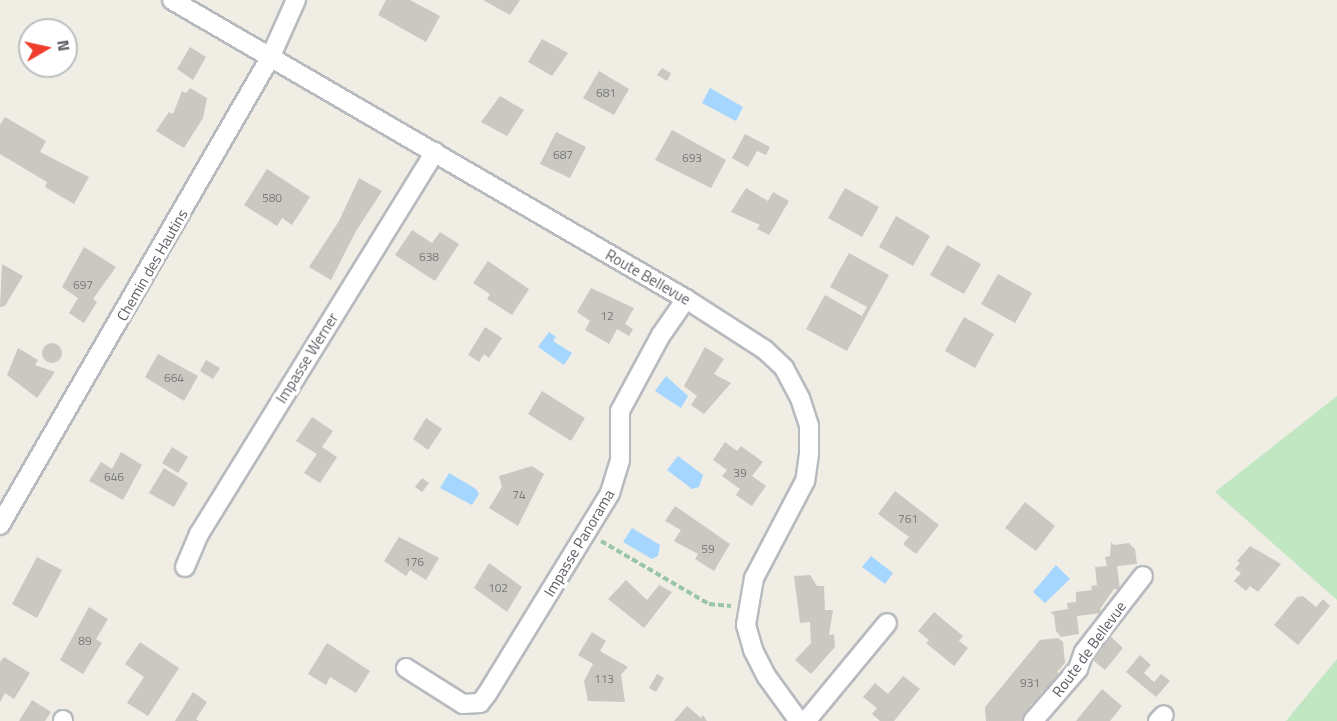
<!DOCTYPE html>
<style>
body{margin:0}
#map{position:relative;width:1337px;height:721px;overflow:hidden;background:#efede4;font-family:"Titillium Web",sans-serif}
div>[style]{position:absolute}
.green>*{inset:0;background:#c0e7c1}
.water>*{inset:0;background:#a4d6ff}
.building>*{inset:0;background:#cac8c1}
.round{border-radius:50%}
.path>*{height:4px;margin-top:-2px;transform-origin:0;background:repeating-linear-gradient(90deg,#98c6a6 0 6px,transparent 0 9px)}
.roads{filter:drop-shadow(2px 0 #b7babf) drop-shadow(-2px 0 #b7babf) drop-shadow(0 2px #b7babf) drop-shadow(0 -2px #b7babf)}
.minor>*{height:18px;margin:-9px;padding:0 9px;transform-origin:9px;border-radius:9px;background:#fff}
span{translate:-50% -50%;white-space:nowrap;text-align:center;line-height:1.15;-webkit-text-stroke:6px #fff;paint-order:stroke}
.number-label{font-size:12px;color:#787a7c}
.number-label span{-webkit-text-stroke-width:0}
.street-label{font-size:15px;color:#5c6065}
.north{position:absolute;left:18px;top:18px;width:60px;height:60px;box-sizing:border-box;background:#fff;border:2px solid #bebfc1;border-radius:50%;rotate:81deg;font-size:16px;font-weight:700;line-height:24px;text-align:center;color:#5c6065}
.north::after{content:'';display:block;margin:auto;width:21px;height:27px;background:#ee3e2b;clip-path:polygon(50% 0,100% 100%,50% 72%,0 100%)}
</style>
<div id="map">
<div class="green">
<i style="clip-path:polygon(1337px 396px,1337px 600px,1215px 492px)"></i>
<i style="clip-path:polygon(1337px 659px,1337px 721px,1286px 721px)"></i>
</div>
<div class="water">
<i style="clip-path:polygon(710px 88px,743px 107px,736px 121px,702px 103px)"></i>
<i style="clip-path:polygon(549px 332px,556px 337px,553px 341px,572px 353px,564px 365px,538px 347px)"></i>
<i style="clip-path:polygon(666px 376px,688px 396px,681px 408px,655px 391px)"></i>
<i style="clip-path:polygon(678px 456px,703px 475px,699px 487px,692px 489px,667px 470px)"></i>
<i style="clip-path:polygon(449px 473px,476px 489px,479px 494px,472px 505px,440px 488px)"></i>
<i style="clip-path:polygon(632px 528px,660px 545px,658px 556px,652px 559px,623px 542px)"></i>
<i style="clip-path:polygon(871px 556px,893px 573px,885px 584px,862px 567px)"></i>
<i style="clip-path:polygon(1056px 565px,1070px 579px,1045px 603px,1033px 592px)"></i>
</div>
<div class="building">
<i style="clip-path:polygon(386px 0,410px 0,440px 16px,426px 42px,378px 15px)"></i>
<i style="clip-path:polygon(483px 0,520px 0,510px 15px)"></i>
<i style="clip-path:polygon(542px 39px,568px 53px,552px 76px,528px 62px)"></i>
<i style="clip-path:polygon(190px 47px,206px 57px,193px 80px,177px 69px)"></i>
<i style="clip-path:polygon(662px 68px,671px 73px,667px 81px,657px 75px)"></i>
<i style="clip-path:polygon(599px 71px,629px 89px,614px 115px,583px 98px)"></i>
<i style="clip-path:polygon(190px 88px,207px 98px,203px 118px,184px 148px,156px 131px,169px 112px,173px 114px,182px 91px,186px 93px)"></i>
<i style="clip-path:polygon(500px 96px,524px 110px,507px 136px,481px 122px)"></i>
<i style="clip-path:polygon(5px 117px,46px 141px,40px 152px,89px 177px,74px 204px,45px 187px,47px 182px,0 154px,0 125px)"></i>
<i style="clip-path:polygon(672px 130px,726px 160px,711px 188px,655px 160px)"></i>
<i style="clip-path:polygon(556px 132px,586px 147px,570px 178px,540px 164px)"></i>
<i style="clip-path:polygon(745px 134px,770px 147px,766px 155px,757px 151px,748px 167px,732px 158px)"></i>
<i style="clip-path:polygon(267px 169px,310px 197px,292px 225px,282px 218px,277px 226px,244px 205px)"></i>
<i style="clip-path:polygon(359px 178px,382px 191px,356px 231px,331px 280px,309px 267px,339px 221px)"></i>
<i style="clip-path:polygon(746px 188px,768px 201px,773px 192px,789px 201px,769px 235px,757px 229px,760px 225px,731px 212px)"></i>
<i style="clip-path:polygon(845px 188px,879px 207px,862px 237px,828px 218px)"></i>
<i style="clip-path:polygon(896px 216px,930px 236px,913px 266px,879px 247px)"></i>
<i style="clip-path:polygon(412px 230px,432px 243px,440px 232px,459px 244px,435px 281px,395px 255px)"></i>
<i style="clip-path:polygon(947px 245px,981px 264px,964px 294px,930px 275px)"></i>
<i style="clip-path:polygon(84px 247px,116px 267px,93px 299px,97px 302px,84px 323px,69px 313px,78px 298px,62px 287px)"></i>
<i style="clip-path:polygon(849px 253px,889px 275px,847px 351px,806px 329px,825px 295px,862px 316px,867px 307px,830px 287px)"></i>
<i style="clip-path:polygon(488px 261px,529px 289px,512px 315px,487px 299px,490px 294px,473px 283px)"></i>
<i style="clip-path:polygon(2px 264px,23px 276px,5px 306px,0 307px)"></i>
<i style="clip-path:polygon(998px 274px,1032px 293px,1015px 323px,981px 304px)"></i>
<i style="clip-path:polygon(591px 288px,634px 308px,625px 324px,633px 329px,629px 336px,617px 329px,609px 344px,585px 330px,590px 321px,577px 312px)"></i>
<i style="clip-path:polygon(964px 317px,994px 334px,975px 368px,945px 351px)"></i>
<i style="clip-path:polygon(485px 327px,502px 338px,489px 358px,484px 354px,479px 362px,468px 355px)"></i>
<i class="round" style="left:42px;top:343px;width:20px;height:20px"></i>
<i style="clip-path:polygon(705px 347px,724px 359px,714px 374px,731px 383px,704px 414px,691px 405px,697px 396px,684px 386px)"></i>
<i style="clip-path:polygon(18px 348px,38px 360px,35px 365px,55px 372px,37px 398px,7px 375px)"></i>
<i style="clip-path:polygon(158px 354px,198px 376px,184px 401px,145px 377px)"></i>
<i style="clip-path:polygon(206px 360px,220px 368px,213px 379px,200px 371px)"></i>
<i style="clip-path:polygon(542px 391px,585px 418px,571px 441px,528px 414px)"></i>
<i style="clip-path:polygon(312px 417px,333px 431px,322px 447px,337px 457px,320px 483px,304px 473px,317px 454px,296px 441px)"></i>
<i style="clip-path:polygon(426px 418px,442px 429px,428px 450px,413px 439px)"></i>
<i style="clip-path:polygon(725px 442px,737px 451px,741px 446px,763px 462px,752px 476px,766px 486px,752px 506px,736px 495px,740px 489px,722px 476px,727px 470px,713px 460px)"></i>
<i style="clip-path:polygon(172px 447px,188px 457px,178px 473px,162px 463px)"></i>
<i style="clip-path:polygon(121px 452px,142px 465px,123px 500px,89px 481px,101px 462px,112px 469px)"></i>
<i style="clip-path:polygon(532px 466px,544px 474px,518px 526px,489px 508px,502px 487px,499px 476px)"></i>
<i style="clip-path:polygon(164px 468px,188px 483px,174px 507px,149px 493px)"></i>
<i style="clip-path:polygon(422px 478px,429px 483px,422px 492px,415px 487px)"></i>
<i style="clip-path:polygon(895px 491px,939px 525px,916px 554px,903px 544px,909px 537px,878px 514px)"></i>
<i style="clip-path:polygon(1025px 502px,1055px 526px,1036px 551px,1005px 528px)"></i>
<i style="clip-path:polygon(675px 506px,730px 544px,714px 571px,695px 559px,698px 554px,674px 541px,681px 530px,665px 521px)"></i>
<i style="clip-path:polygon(399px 537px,439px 558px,426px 580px,410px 570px,406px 576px,384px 561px)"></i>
<i style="clip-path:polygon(1111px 542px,1114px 545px,1129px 543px,1135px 549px,1137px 564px,1117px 566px,1120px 590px,1114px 589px,1100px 609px,1102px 613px,1077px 616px,1079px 634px,1061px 637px,1056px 631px,1054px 615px,1050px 612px,1068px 609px,1067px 603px,1076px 602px,1076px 592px,1092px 590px,1091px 586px,1097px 585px,1095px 567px,1107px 566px,1105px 557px,1110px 556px)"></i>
<i style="clip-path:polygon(1250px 546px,1281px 564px,1258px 592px,1250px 586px,1246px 591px,1234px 581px,1241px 573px,1235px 569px,1240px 563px,1237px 561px)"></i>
<i style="clip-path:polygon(37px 557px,62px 570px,37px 618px,12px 604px)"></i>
<i style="clip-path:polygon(489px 563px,522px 587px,507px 612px,474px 588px)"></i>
<i style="clip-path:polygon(810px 575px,817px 586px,824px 586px,825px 610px,833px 610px,829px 635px,834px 634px,835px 647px,811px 674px,795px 660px,811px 643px,810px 622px,800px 623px,794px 576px)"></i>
<i style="clip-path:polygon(626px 580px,647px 600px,659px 585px,672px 592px,644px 628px,608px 599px)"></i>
<i style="clip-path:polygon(1303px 596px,1316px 607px,1323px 599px,1330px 606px,1298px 645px,1274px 625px,1297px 597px)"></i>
<i style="clip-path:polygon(89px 607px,108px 619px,96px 639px,102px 643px,83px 674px,60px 660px)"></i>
<i style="clip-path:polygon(934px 612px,963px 636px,959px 641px,968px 648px,954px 666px,926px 643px,929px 640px,918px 631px)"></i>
<i style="clip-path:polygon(592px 632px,606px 641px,600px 651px,628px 667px,621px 675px,625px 702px,588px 701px,584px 681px,593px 664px,578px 655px)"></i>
<i style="clip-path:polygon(1110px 636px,1123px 648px,1105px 670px,1090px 658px)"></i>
<i style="clip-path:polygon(1058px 638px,1063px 642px,1065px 663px,1057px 672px,1062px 676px,1047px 694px,1041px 691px,1042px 698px,1030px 705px,1035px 709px,1025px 721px,986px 721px,985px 707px,1040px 640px)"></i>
<i style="clip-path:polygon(140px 642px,179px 668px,148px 716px,127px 703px,144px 677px,125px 664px)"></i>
<i style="clip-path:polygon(327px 643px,370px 671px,356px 693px,330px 677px,326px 685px,308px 674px)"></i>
<i style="clip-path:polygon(1140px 655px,1151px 665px,1144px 673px,1154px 682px,1161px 674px,1170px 681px,1156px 697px,1126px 672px)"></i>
<i style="clip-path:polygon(4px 657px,30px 673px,14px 699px,5px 693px,0 702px,0 662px)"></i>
<i style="clip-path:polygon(657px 674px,664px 678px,656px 692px,649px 688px)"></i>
<i style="clip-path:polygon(903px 676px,920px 689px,894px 721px,880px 721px,872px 714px,877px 708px,863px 697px,875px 683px,888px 694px)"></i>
<i style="clip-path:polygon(1102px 689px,1122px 706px,1110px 721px,1076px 721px)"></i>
<i style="clip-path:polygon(193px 692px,207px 702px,196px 719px,199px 721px,175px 721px)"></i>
<i style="clip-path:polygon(32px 700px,51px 712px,45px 721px,19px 721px)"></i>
<i style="clip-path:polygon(687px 706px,701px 718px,703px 715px,707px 721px,674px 721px)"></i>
</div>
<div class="path">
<i style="left:601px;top:541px;width:125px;rotate:30.3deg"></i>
<i style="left:709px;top:604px;width:22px;rotate:5deg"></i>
</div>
<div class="roads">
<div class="minor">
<i style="left:172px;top:0;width:595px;rotate:30.19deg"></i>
<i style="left:686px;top:299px;width:94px;rotate:32.8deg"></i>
<i style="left:765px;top:350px;width:26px;rotate:43deg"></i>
<i style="left:784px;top:368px;width:34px;rotate:62deg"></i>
<i style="left:800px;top:398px;width:29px;rotate:72deg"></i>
<i style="left:809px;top:426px;width:28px;rotate:90deg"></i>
<i style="left:809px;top:454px;width:27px;rotate:98deg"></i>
<i style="left:805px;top:481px;width:110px;rotate:117.7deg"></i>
<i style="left:754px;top:578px;width:48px;rotate:99.7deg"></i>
<i style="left:746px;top:625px;width:26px;rotate:74deg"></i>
<i style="left:753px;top:650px;width:30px;rotate:63deg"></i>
<i style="left:767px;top:677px;width:54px;rotate:54deg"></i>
<i style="left:0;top:525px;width:539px;rotate:-59.97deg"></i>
<i style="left:270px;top:58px;width:64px;rotate:-65.9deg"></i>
<i style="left:185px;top:567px;width:36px;rotate:-67deg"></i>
<i style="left:199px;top:534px;width:449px;rotate:-58.3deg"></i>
<i style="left:406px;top:668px;width:67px;rotate:32.3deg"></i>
<i style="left:463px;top:704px;width:17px;rotate:-3deg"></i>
<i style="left:480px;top:703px;width:11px;rotate:-52deg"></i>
<i style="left:487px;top:694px;width:236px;rotate:-58.5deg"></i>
<i style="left:610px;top:493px;width:34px;rotate:-73deg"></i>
<i style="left:620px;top:460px;width:49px;rotate:-90deg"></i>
<i style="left:620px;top:411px;width:86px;rotate:-61.7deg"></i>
<i style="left:661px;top:335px;width:44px;rotate:-55.2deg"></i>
<i style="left:63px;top:721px;width:1px;rotate:-90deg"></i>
<i style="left:806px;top:721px;width:127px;rotate:-50.4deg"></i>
<i style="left:1033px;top:721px;width:69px;rotate:-49.1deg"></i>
<i style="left:1078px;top:669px;width:18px;rotate:-71deg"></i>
<i style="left:1084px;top:652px;width:96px;rotate:-52.2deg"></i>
<i style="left:1158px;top:721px;width:8px;rotate:-45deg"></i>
</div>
</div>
<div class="number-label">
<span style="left:606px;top:93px">681</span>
<span style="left:563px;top:155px">687</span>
<span style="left:692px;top:158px">693</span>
<span style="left:272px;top:198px">580</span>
<span style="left:429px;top:257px">638</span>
<span style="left:83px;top:285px">697</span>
<span style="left:607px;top:316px">12</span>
<span style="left:174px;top:378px">664</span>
<span style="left:740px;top:473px">39</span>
<span style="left:114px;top:477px">646</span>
<span style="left:519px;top:495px">74</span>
<span style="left:908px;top:519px">761</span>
<span style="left:708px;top:549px">59</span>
<span style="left:414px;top:562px">176</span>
<span style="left:498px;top:588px">102</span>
<span style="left:85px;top:641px">89</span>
<span style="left:604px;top:679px">113</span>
<span style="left:1030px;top:683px">931</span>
</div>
<div class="street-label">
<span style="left:152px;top:265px;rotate:-60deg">Chemin des Hautins</span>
<span style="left:648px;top:277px;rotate:30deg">Route Bellevue</span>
<span style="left:307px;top:358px;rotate:-58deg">Impasse Werner</span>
<span style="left:579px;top:543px;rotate:-59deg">Impasse Panorama</span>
<span style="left:1089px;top:649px;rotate:-54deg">Route de Bellevue</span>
</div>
<div class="north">N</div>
</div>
